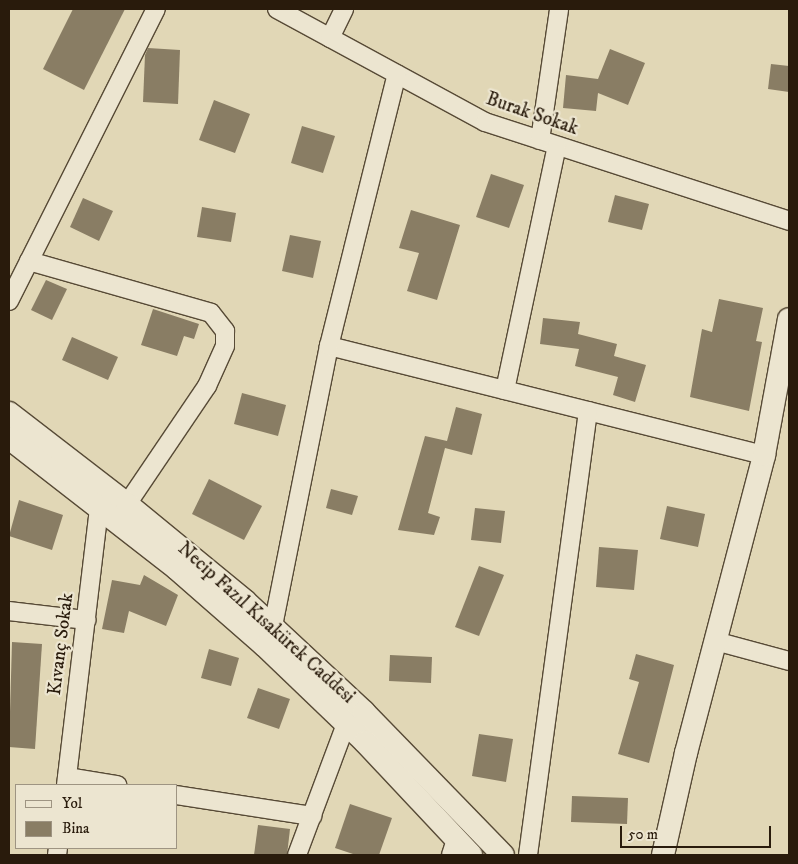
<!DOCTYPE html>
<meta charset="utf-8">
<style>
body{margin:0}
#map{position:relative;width:798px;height:864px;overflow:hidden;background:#e1d7b6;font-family:"IM FELL DW Pica",serif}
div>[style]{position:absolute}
.building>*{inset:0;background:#897d64}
.roads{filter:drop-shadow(1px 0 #574a36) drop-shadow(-1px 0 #574a36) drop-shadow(0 1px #574a36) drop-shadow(0 -1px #574a36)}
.minor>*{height:18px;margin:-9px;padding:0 9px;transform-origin:9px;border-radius:9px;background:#ece5d0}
.tertiary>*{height:22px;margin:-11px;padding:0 11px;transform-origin:11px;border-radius:11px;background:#ece5d0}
span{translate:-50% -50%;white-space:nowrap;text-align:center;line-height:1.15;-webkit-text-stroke:4.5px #ece5d0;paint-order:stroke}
.street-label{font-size:19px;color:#291b0c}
.frame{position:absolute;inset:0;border:10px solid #291b0c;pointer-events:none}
.legend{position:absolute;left:15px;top:784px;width:162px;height:65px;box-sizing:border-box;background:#ece5d0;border:1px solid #9e9482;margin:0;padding:6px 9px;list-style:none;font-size:15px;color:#291b0c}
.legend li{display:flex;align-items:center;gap:10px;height:25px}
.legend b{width:25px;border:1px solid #9e9482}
.scale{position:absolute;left:620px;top:826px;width:151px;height:22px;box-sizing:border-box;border:2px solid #291b0c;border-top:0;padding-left:6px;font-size:15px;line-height:18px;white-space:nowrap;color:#291b0c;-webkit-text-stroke:4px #ece5d0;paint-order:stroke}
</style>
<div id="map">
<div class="building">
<i style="clip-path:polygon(73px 9px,125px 9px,84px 90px,43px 69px)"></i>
<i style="clip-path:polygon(148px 48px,180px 50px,178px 104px,143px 102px,145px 55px)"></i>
<i style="clip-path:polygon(610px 49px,645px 63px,628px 105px,598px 93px,596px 111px,563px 108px,566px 75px,598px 79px)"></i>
<i style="clip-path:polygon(771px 64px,789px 66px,789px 92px,768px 89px)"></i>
<i style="clip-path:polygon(214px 100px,250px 114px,235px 153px,199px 140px)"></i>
<i style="clip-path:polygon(302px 126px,335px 136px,323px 173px,291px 163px)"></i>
<i style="clip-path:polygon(491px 174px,524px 185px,509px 228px,476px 217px)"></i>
<i style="clip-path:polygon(615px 195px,649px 204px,642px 230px,608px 222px)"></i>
<i style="clip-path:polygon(83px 198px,113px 211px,99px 241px,70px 227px)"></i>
<i style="clip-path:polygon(202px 207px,236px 213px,231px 242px,197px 237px)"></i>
<i style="clip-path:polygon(411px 210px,460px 225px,437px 300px,407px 291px,419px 253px,399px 248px)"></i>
<i style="clip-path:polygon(290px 235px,321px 241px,313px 278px,282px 271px)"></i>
<i style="clip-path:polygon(46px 280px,67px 289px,52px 320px,31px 310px)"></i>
<i style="clip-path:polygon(719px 299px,763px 308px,756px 341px,762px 342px,749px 411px,690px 397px,702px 329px,712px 332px)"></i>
<i style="clip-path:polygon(153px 309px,199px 324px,194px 339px,184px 336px,177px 356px,141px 345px)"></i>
<i style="clip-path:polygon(543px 318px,580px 322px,578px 334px,617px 344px,614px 356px,646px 365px,635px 402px,613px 395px,618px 377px,575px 366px,579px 349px,540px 344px)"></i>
<i style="clip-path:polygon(72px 337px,118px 357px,108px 380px,62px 360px)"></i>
<i style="clip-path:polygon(242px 393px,286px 405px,278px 436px,234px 424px)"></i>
<i style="clip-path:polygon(456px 407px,482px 414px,472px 455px,445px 448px,428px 513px,440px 517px,434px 535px,398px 530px,425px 436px,447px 441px)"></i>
<i style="clip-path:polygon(209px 479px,262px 506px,244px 540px,192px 514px)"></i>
<i style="clip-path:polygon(331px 489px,358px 496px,352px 515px,326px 508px)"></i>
<i style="clip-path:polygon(19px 500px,63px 515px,52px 550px,9px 536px)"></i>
<i style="clip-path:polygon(667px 506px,705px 514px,698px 547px,660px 539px)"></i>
<i style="clip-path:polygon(475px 508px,505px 511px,501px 543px,471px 540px)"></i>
<i style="clip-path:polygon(599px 547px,638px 550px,634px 590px,596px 587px)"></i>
<i style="clip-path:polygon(479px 566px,504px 575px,479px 636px,455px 627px)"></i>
<i style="clip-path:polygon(144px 575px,178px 595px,166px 626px,129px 611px,124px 633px,102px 629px,112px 580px,140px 585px)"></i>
<i style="clip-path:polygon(12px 642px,42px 644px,35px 749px,9px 747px)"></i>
<i style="clip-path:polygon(209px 649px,239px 658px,231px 686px,201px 678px)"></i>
<i style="clip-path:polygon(636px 654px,674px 665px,649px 763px,618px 754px,639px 682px,629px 679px)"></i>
<i style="clip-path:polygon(390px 655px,432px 657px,431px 683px,389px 681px)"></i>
<i style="clip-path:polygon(258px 688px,290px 699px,279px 729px,247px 718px)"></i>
<i style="clip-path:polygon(479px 734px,513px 739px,506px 782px,472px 776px)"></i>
<i style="clip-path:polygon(572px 796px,628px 798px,627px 824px,571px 822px)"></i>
<i style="clip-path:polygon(350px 804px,392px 818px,379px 855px,356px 855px,335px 848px)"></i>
<i style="clip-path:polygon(258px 825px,290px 829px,287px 855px,254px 855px)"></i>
</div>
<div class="roads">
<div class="minor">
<i style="left:277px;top:9px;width:237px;rotate:28.5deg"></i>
<i style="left:485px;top:122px;width:320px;rotate:18deg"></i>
<i style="left:330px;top:38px;width:32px;rotate:-64deg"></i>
<i style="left:540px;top:140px;width:132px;rotate:-81.7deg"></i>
<i style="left:29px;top:261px;width:189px;rotate:15.9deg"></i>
<i style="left:211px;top:313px;width:23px;rotate:52deg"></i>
<i style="left:225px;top:331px;width:15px;rotate:90deg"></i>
<i style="left:225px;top:346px;width:44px;rotate:114.2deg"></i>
<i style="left:207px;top:386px;width:143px;rotate:124.1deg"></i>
<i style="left:9px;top:301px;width:327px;rotate:-63.3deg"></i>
<i style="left:329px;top:346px;width:448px;rotate:14.1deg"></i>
<i style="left:505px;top:390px;width:249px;rotate:-78deg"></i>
<i style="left:9px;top:611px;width:78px;rotate:6.7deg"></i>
<i style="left:273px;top:626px;width:286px;rotate:-78.7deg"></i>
<i style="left:329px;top:346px;width:280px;rotate:-76deg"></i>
<i style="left:715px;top:641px;width:77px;rotate:15.1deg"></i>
<i style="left:67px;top:777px;width:51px;rotate:9.1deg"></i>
<i style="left:66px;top:785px;width:280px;rotate:-83.2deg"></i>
<i style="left:176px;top:795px;width:138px;rotate:8.8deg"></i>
<i style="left:57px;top:855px;width:7px;rotate:-82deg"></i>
<i style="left:297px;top:855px;width:140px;rotate:-69.5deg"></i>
<i style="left:451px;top:855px;width:16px;rotate:-72deg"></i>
<i style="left:528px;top:855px;width:448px;rotate:-82.3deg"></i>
</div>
<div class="tertiary">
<i style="left:9px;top:413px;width:149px;rotate:37.6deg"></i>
<i style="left:127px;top:504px;width:153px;rotate:39.4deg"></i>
<i style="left:245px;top:601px;width:163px;rotate:43deg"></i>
<i style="left:364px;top:712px;width:199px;rotate:45.8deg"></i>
<i style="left:9px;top:438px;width:213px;rotate:37.9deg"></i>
<i style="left:177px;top:569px;width:117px;rotate:41.2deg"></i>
<i style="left:265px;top:646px;width:139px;rotate:43.8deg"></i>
<i style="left:365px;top:742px;width:155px;rotate:46.8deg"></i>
<i style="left:663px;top:855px;width:105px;rotate:-77.3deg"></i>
<i style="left:686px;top:753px;width:308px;rotate:-75.3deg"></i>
<i style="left:764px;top:455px;width:138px;rotate:-79.6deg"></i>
</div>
</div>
<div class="street-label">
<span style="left:532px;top:114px;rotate:19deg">Burak Sokak</span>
<span style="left:266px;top:623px;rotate:42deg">Necip Fazıl Kısakürek Caddesi</span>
<span style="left:61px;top:644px;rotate:-83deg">Kıvanç Sokak</span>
</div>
<div class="frame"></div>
<ul class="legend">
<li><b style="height:6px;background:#ece5d0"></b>Yol</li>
<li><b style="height:14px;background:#897d64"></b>Bina</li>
</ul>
<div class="scale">50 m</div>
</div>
